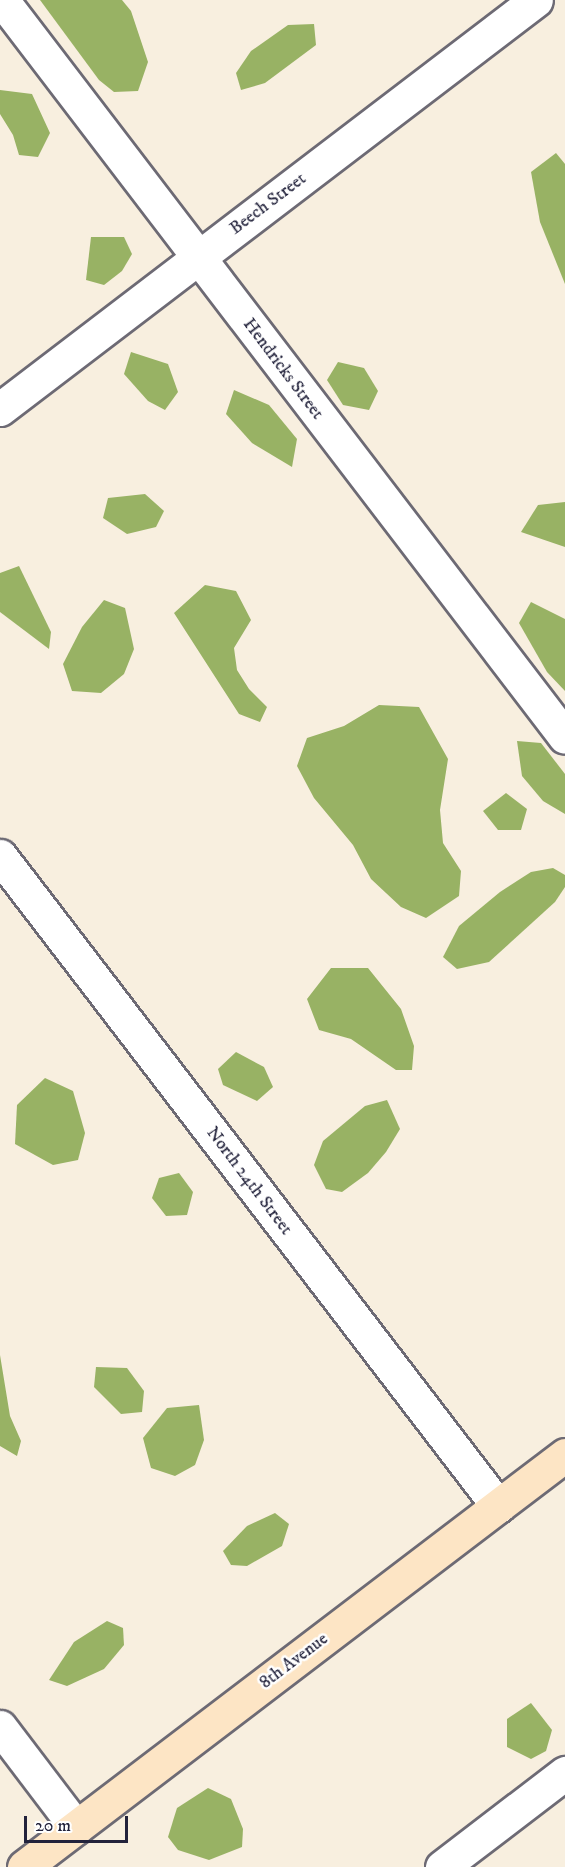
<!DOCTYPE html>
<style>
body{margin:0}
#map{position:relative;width:565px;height:1867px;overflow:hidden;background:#f8efdf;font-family:"IM FELL DW Pica",serif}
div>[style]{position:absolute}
.forest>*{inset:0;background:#98b264}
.roads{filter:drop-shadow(2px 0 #6d6a74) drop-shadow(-2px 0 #6d6a74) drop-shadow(0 2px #6d6a74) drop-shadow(0 -2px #6d6a74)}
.street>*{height:33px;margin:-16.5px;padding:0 16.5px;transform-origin:16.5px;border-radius:16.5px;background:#fff}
.secondary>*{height:33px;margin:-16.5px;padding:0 16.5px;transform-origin:16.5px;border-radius:16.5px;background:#fde5c5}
span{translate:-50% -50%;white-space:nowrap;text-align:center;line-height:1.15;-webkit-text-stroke:5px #fff;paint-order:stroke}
.street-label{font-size:18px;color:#22223b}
.scale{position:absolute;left:24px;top:1816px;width:104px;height:27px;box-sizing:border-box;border:3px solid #22223b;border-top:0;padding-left:8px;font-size:18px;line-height:21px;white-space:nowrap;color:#22223b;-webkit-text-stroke:4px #fff;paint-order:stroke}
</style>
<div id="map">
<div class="forest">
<i style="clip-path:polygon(40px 0,122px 0,131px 11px,148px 62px,138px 91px,114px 92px,99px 80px)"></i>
<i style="clip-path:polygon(314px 24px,316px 45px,265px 83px,241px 90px,236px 73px,251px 51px,288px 25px)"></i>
<i style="clip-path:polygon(0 90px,32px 94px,50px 133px,38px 157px,19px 155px,13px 135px,0 114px)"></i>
<i style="clip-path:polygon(556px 153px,565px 164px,565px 284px,540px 222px,531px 172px)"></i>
<i style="clip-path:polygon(91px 237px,124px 237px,132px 254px,122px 271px,104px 285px,86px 280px)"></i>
<i style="clip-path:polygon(131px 352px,168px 364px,178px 392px,165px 410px,148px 401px,124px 374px)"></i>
<i style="clip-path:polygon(338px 362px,364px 368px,378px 391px,369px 410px,343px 405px,327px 380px)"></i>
<i style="clip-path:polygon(234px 390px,269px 405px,297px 439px,292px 467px,252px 443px,226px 414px)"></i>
<i style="clip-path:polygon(145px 494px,164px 511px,156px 527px,127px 534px,103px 518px,108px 498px)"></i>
<i style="clip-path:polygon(565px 502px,565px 547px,521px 532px,538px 505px)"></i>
<i style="clip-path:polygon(19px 566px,51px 632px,49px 649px,0 612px,0 573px)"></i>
<i style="clip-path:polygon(205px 585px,236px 591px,251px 620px,234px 648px,237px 670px,249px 689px,267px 707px,260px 722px,239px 714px,174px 613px)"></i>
<i style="clip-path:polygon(104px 600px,125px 608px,134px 649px,124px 674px,101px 693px,72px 691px,63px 664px,82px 627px)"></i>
<i style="clip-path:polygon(531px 602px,565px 619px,565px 691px,547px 672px,519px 623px)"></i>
<i style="clip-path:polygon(379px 705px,419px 707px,448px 759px,440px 810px,443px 843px,461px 871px,459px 896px,426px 918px,401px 907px,371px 879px,353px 845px,314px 798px,297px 766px,307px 738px,344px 726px)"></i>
<i style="clip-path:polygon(517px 741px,541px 743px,565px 774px,565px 814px,543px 801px,522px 776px)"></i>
<i style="clip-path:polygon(506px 793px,527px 809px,521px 830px,498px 830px,483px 811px)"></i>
<i style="clip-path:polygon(553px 868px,565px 875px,565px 887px,555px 902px,489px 962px,457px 969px,443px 957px,459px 926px,500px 892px,531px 872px)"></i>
<i style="clip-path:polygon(331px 968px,368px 968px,401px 1009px,414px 1046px,412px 1070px,396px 1070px,351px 1039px,319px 1030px,307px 999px)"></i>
<i style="clip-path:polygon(236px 1052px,264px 1067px,273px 1087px,257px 1101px,223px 1085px,218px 1069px)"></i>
<i style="clip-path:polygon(45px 1078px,73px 1091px,85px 1133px,78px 1160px,53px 1165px,15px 1144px,17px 1105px)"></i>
<i style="clip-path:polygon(387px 1100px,400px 1129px,386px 1152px,368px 1173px,342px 1192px,326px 1189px,314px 1165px,323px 1141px,365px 1106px)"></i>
<i style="clip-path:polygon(179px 1173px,193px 1192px,187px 1215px,166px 1216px,152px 1198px,159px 1178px)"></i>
<i style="clip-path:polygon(0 1355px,10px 1416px,21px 1441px,17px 1456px,0 1446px)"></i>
<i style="clip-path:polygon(96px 1367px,127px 1368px,144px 1391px,142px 1412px,121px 1414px,94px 1387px)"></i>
<i style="clip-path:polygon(199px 1405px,204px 1440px,195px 1465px,175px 1476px,151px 1468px,143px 1438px,167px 1408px)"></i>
<i style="clip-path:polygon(275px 1513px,289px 1524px,282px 1546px,247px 1566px,231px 1565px,223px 1551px,247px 1526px)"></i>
<i style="clip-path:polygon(107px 1621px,123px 1628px,124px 1645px,104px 1669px,67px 1686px,49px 1680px,74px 1642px)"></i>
<i style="clip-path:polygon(531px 1703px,552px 1730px,546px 1751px,531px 1759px,507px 1747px,507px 1719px)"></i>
<i style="clip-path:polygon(208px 1788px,231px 1799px,243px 1829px,242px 1847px,209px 1860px,178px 1850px,168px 1837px,177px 1808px)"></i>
</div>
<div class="roads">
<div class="street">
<i style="left:2px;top:0;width:927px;rotate:52.62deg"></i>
<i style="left:0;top:409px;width:674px;rotate:-37.35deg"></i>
<i style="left:0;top:856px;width:819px;rotate:52.54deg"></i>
<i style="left:0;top:1727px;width:126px;rotate:52.8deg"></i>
<i style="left:442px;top:1867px;width:155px;rotate:-37.4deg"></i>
</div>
<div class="secondary">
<i style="left:24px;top:1867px;width:680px;rotate:-37.29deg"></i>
</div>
</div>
<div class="street-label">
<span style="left:268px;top:204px;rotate:-37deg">Beech Street</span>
<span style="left:283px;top:369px;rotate:53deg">Hendricks Street</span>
<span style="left:249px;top:1181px;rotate:53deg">North 24th Street</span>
<span style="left:294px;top:1661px;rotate:-37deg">8th Avenue</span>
</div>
<div class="scale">20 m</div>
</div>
